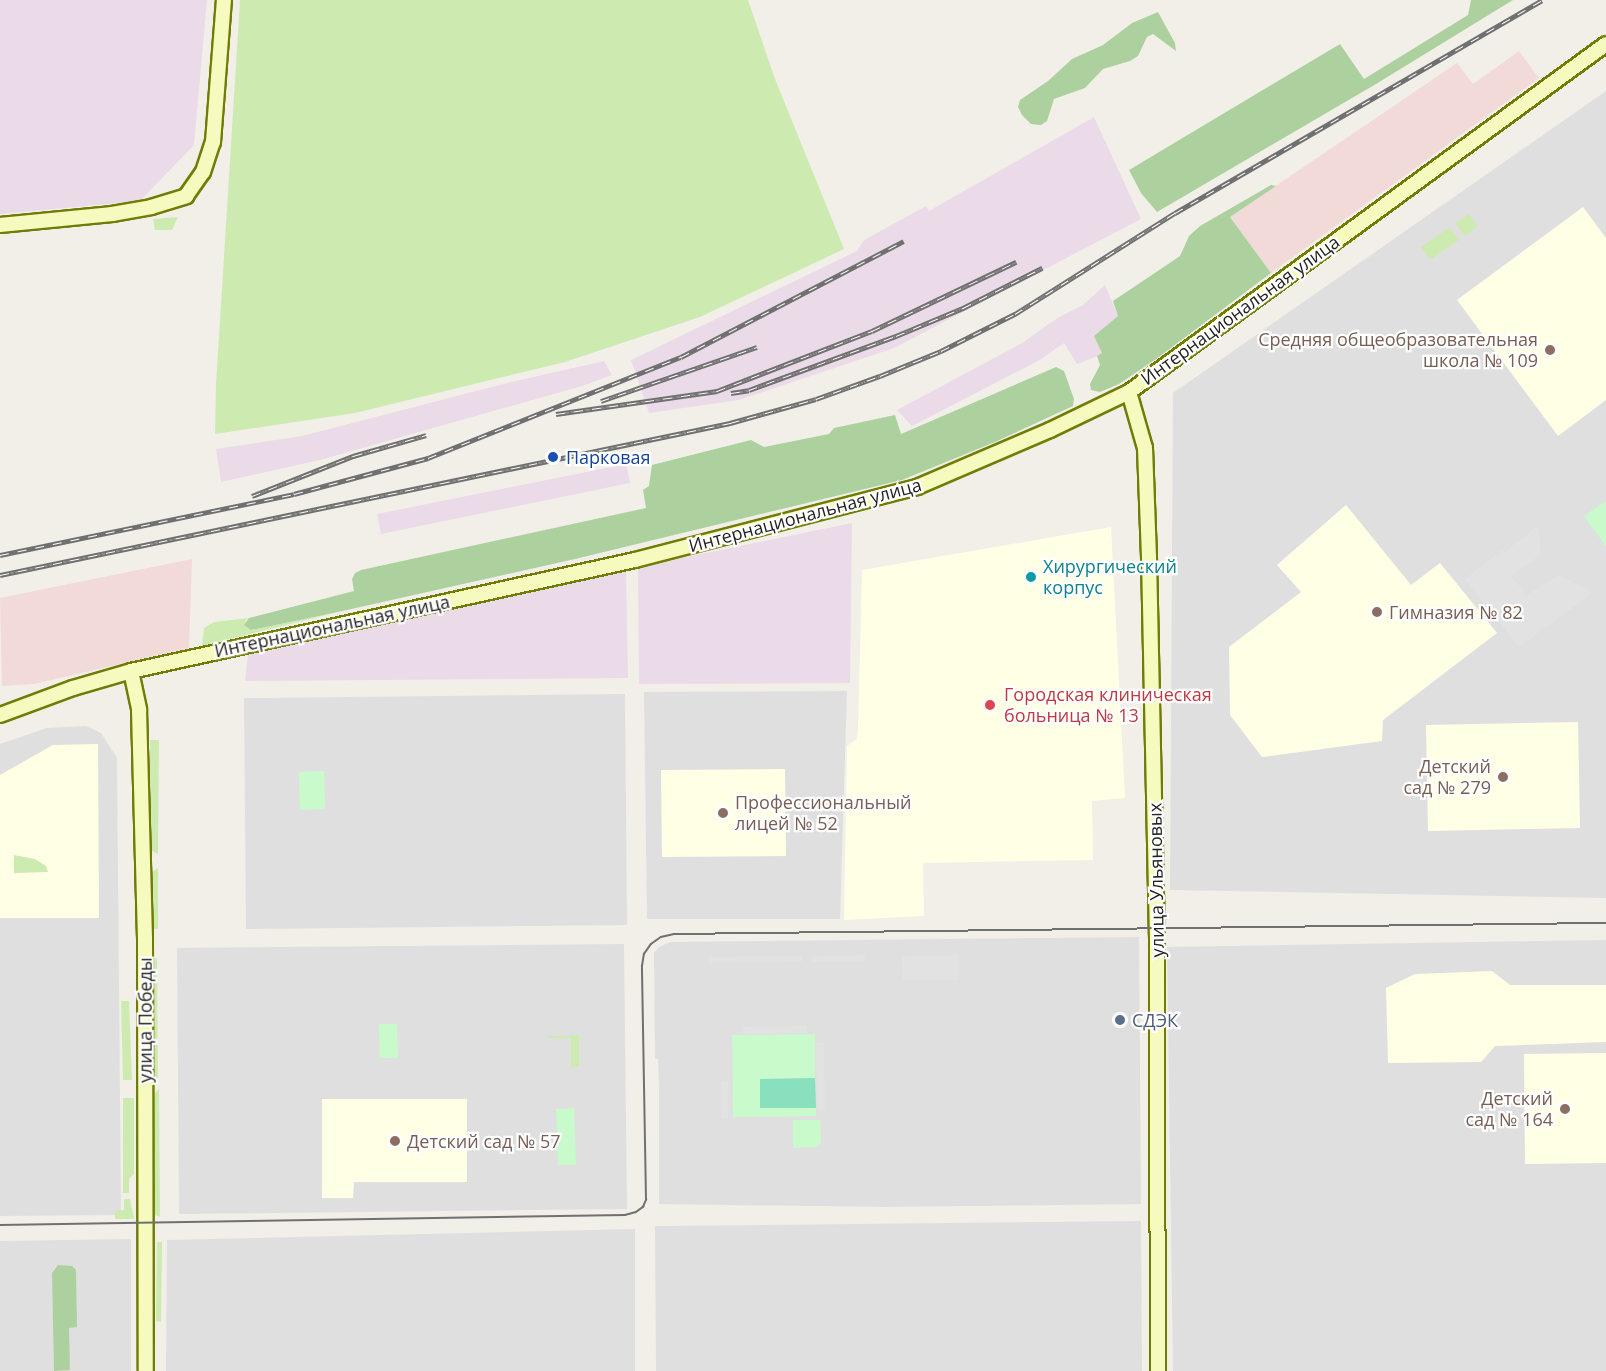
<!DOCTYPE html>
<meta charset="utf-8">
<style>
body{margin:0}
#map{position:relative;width:1606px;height:1371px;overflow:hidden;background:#f2efe9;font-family:"Open Sans",sans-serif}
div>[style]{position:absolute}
.residential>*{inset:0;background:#e0dfdf}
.commercial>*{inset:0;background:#f2dad9}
.industrial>*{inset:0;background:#ebdbe8}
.education>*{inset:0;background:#ffffe5}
.grass>*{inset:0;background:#cdebb0}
.forest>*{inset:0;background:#add19e}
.park>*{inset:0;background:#c8facc}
.pitch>*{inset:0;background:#88e0be}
.parking>*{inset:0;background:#e2e2e2}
.roads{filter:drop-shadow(2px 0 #707d05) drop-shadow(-2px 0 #707d05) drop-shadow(0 2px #707d05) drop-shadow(0 -2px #707d05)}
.secondary>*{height:14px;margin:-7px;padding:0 7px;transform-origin:7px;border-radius:7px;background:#f7fabf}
.tram>*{height:1.5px;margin:-0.75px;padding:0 0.75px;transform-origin:0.75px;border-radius:0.75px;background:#707070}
.rail>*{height:5px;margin-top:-2.5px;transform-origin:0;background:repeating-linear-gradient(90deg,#fff 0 9px,#707070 0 18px);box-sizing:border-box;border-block:2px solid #707070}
.dots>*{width:16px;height:16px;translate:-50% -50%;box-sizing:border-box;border:3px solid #fff;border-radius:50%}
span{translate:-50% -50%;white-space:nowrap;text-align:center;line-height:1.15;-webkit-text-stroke:4.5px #fff;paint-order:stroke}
.street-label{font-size:18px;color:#222}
.education-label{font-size:18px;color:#785e54}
.right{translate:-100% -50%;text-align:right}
.left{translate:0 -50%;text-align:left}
.transit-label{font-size:18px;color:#164399}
.culture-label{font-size:18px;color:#0d838f}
.health-label{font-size:18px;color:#be3a42}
.service-label{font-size:18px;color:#4e5e75}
</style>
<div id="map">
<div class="residential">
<i style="clip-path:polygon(1606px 91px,1606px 898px,1170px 890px,1173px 393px)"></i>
<i style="clip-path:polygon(847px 691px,840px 919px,647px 919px,644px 692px)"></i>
<i style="clip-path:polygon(625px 694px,627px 925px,246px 929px,244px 698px)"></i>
<i style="clip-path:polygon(86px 726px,101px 733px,117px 758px,121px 1215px,0 1216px,0 744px,47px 728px)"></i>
<i style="clip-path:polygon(1139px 937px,1141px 1204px,885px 1207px,659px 1204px,659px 1088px,658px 1059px,655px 1059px,654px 953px,659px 947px,670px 942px)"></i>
<i style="clip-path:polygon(1606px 940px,1606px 1371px,1173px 1371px,1167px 947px)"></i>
<i style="clip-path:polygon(624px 944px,627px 1209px,179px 1214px,177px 948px)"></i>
<i style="clip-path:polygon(1141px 1221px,1142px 1371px,656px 1371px,655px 1226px)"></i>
<i style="clip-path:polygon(635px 1229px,635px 1371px,166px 1371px,167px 1240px)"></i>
<i style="clip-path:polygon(131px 1239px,131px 1371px,0 1371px,0 1241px)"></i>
</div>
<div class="commercial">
<i style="clip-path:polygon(1519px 51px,1539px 78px,1271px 273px,1230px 217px,1457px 63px,1473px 84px)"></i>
<i style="clip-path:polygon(192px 559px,189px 648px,34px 684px,2px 686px,0 598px)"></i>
</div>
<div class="industrial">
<i style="clip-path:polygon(0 0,207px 0,194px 145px,140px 201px,0 214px)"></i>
<i style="clip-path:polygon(1094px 117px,1141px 219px,894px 348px,739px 400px,649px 413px,631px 360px,857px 251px,864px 240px,926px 206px,929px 211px)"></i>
<i style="clip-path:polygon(1105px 285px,1118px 316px,1103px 354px,1077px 364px,1064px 343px,1040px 360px,912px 426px,897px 410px,1022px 343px,1059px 317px,1083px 305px)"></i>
<i style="clip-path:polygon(604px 361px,612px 375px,582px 386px,320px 460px,221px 482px,216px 449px,302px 436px,507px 383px)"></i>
<i style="clip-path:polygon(626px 464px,630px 483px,381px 534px,377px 514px)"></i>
<i style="clip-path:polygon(852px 523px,850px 683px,639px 684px,638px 567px)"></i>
<i style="clip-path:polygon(626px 570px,628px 678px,245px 681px,248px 654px)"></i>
</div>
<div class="education">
<i style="clip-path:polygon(1583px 207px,1606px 238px,1606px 400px,1558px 436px,1457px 300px)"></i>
<i style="clip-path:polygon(1346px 505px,1411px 585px,1440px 563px,1497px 633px,1383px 720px,1382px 741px,1262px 757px,1230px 715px,1229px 647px,1301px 592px,1277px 565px)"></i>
<i style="clip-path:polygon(1111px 527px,1125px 798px,1092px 801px,1093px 860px,923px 863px,924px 916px,844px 920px,847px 746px,857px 739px,858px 729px,862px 570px)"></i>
<i style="clip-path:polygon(1578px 722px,1580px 828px,1428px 831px,1426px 725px)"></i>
<i style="clip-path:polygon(98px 744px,99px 918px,0 918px,0 775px,53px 745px)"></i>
<i style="clip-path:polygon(785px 769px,786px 856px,662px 857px,661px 770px)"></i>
<i style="clip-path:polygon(1492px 971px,1510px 985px,1606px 985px,1606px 1042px,1495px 1046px,1481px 1062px,1388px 1063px,1386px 988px,1415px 974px)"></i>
<i style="clip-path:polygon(1606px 1053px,1606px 1163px,1525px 1164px,1524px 1054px)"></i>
<i style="clip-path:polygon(322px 1099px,467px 1099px,467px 1182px,354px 1182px,353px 1198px,322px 1198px)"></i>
</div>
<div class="grass">
<i style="clip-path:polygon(240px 0,748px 0,775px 79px,844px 249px,700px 317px,565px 362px,355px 413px,215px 434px,216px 384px)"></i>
<i style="clip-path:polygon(1469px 214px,1478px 226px,1465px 236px,1455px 223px)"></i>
<i style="clip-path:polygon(178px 217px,172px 230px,155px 230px,153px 219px)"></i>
<i style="clip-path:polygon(1450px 227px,1459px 240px,1430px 260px,1421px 247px)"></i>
<i style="clip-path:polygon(338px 612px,202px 646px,204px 628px,214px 622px,249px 618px,245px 621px,252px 630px)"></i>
<i style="clip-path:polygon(150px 740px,159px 740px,158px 854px,150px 850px)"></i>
<i style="clip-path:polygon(14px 855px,35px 859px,46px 866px,48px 872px,14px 873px)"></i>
<i style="clip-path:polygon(158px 868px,158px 929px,149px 929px,149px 874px)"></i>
<i style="clip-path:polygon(157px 958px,158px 1078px,150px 1078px,149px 1021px,155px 1016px,154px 980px,148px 973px,148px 959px)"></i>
<i style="clip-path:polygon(121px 1001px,129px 1001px,132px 1080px,123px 1080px)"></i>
<i style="clip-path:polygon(579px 1035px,579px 1067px,571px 1067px,571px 1038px,549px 1038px,549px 1036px)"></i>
<i style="clip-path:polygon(159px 1089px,160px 1217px,153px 1214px,153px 1210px,151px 1097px)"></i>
<i style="clip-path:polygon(123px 1098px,134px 1098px,134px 1174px,129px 1179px,129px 1193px,123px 1193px)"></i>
<i style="clip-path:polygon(124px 1199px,130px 1199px,134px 1219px,115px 1219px,115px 1211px,124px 1210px)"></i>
<i style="clip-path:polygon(157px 1242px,162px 1242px,161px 1322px,156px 1321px)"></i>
</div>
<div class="forest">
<i style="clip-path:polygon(1471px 0,1513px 0,1376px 84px,1157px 212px,1141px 193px,1129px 170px,1340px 44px,1364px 79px,1468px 15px)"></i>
<i style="clip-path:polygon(1158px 12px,1175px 43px,1176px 51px,1153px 34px,1147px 37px,1138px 56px,1130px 61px,1103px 69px,1085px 88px,1054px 99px,1047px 121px,1041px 125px,1031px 124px,1022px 115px,1018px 107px,1020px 100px,1048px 81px,1072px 59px,1103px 45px,1132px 23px)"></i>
<i style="clip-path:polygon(1271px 185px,1276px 186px,1230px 217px,1271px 273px,1156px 359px,1119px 384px,1100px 392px,1091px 390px,1090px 384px,1100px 365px,1097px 356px,1102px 353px,1094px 336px,1118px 316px,1113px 301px,1180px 256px,1189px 236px,1200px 226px)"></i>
<i style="clip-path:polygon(1056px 367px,1064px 371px,1074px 399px,1073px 406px,995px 442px,902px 480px,575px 559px,338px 612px,251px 630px,244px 625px,249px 618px,354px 591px,352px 579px,355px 573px,361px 570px,646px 508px,643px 490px,649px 486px,652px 465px,751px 440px,764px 447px,829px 434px,834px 428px,895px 415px,901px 434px)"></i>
<i style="clip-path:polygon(58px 1265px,72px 1266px,76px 1270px,77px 1327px,69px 1328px,70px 1370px,54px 1371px,52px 1273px)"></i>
</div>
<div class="park">
<i style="clip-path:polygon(1606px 501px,1606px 546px,1584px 516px)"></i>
<i style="clip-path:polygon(324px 771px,325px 809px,300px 810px,299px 772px)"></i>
<i style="clip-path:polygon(379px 1024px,397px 1024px,398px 1058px,380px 1058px)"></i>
<i style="clip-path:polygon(815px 1034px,815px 1078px,760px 1079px,760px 1108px,816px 1108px,816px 1116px,733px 1117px,732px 1035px)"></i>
<i style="clip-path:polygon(574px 1108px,576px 1165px,558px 1165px,556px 1109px)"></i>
<i style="clip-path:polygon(793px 1120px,820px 1120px,821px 1142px,817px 1147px,793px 1148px)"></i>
</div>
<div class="pitch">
<i style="clip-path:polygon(815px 1078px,816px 1108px,760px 1108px,760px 1079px)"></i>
</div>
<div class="parking">
<i style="clip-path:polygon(1538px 526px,1541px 554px,1511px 576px,1527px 595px,1558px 575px,1586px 588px,1591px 594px,1519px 647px,1465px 579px,1502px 550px,1505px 552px)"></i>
<i style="clip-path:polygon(865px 955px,865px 961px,812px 962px,812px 956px)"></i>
<i style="clip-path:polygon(959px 955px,959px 980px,903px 980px,902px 956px)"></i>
<i style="clip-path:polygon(801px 956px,802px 962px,709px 963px,709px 957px)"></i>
<i style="clip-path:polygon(807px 1026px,807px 1033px,743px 1034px,743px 1027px)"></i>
<i style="clip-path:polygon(816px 1043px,824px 1043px,825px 1109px,817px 1109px)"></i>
<i style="clip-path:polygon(721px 1081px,728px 1081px,728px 1118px,721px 1118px)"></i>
</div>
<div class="roads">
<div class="secondary">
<i style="left:0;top:225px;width:113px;rotate:-5.6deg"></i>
<i style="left:112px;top:214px;width:40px;rotate:-10deg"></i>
<i style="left:151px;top:207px;width:37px;rotate:-17deg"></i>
<i style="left:186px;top:196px;width:29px;rotate:-55deg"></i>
<i style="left:203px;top:172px;width:32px;rotate:-72deg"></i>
<i style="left:213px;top:142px;width:142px;rotate:-85.6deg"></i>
<i style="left:1129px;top:392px;width:58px;rotate:74.1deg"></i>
<i style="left:1145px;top:448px;width:109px;rotate:87.9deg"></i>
<i style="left:1149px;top:557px;width:381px;rotate:88.8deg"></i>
<i style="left:1157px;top:938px;width:433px;rotate:89.9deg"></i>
<i style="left:131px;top:671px;width:40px;rotate:78deg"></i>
<i style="left:139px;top:710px;width:228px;rotate:88.5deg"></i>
<i style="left:145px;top:938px;width:433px;rotate:89.9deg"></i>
<i style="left:0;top:715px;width:78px;rotate:-20.3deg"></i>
<i style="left:73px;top:688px;width:60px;rotate:-16.3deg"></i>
<i style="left:131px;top:671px;width:516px;rotate:-12.42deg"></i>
<i style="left:635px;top:560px;width:291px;rotate:-14.5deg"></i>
<i style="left:917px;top:487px;width:145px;rotate:-23.2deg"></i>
<i style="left:1050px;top:430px;width:88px;rotate:-25.7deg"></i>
<i style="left:1129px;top:392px;width:590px;rotate:-36.11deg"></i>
</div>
</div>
<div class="tram">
<i style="left:0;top:1225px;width:625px;rotate:-0.92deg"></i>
<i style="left:625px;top:1215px;width:11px;rotate:-15deg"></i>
<i style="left:636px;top:1212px;width:9px;rotate:-36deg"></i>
<i style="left:643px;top:1207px;width:8px;rotate:-67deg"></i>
<i style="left:646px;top:1200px;width:234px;rotate:-91deg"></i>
<i style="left:642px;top:966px;width:12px;rotate:-81deg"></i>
<i style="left:644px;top:954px;width:12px;rotate:-55deg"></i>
<i style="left:651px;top:944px;width:12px;rotate:-35deg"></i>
<i style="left:661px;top:937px;width:13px;rotate:-13deg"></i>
<i style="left:674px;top:934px;width:932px;rotate:-0.68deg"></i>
</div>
<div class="rail">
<i style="left:731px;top:393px;width:18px;rotate:-9deg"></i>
<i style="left:749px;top:390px;width:157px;rotate:-20.2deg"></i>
<i style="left:896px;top:336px;width:73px;rotate:-22.7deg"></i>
<i style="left:963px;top:308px;width:89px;rotate:-26.9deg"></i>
<i style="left:601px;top:401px;width:165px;rotate:-19.1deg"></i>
<i style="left:556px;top:414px;width:163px;rotate:-8.1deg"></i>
<i style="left:717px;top:391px;width:166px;rotate:-21.2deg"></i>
<i style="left:872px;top:331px;width:160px;rotate:-25.6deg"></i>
<i style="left:252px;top:496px;width:109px;rotate:-21.6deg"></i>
<i style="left:353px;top:456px;width:76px;rotate:-16deg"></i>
<i style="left:0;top:555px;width:300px;rotate:-11.7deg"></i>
<i style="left:294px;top:494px;width:139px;rotate:-15deg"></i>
<i style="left:428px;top:458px;width:272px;rotate:-21.8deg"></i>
<i style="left:681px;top:357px;width:251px;rotate:-27.5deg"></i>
<i style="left:0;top:575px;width:746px;rotate:-11.76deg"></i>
<i style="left:730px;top:423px;width:89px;rotate:-15.6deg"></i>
<i style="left:816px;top:399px;width:68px;rotate:-19.8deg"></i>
<i style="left:880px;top:376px;width:66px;rotate:-22.3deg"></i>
<i style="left:941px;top:351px;width:83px;rotate:-26.6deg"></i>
<i style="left:1015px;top:314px;width:189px;rotate:-32.3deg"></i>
<i style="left:1175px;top:213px;width:424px;rotate:-30.1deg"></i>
</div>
<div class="dots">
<i style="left:1550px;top:350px;background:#8d6e63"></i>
<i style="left:553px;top:457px;background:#1a4fb4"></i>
<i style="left:1031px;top:577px;background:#0f9aa8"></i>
<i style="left:1377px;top:612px;background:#8d6e63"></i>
<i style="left:990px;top:705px;background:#e0444e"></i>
<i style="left:1503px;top:777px;background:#8d6e63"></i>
<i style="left:723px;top:813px;background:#8d6e63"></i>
<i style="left:1120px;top:1020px;background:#5c6f8a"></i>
<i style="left:1565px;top:1109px;background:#8d6e63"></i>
<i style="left:395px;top:1141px;background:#8d6e63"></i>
</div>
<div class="street-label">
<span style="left:1240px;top:310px;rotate:-36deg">Интернациональная улица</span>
<span style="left:805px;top:515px;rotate:-15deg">Интернациональная улица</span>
<span style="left:332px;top:626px;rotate:-12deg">Интернациональная улица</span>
<span style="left:1156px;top:880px;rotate:-91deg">улица Ульяновых</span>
<span style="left:145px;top:1020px;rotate:-90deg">улица Победы</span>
</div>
<div class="education-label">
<span class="right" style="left:1538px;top:350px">Средняя общеобразовательная<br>школа № 109</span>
<span class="left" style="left:1389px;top:612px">Гимназия № 82</span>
<span class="right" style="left:1491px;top:777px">Детский<br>сад № 279</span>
<span class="left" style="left:735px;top:813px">Профессиональный<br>лицей № 52</span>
<span class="right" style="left:1553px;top:1109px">Детский<br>сад № 164</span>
<span class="left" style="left:407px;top:1141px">Детский сад № 57</span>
</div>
<div class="transit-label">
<span class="left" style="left:566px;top:457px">Парковая</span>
</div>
<div class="culture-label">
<span class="left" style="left:1043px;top:577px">Хирургический<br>корпус</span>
</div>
<div class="health-label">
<span class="left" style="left:1004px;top:705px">Городская клиническая<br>больница № 13</span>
</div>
<div class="service-label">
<span class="left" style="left:1132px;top:1020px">СДЭК</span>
</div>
</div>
